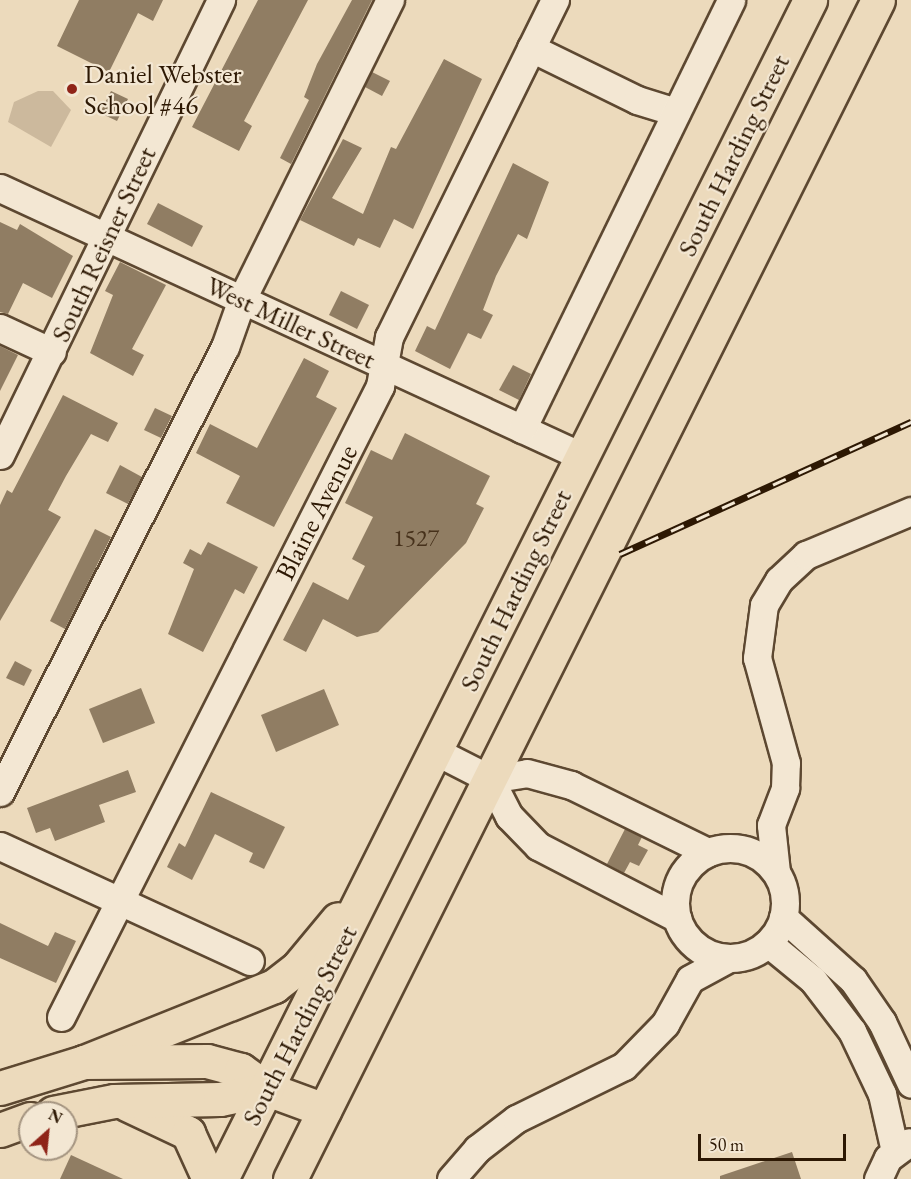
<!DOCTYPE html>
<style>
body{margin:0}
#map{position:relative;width:911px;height:1179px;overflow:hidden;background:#ecdabc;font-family:"EB Garamond",serif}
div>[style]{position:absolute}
.green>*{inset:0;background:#ccb99d}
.building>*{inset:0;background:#907d63}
.roads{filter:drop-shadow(2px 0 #5d4831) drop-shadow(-2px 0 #5d4831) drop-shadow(0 2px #5d4831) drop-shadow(0 -2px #5d4831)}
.minor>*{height:27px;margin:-13.5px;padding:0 13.5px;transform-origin:13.5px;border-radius:13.5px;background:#f3e7d3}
.minor>.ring{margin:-13.5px;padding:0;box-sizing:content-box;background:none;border:27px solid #f3e7d3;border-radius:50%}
.major>*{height:33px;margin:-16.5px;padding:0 16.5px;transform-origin:16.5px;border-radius:16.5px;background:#ecdabc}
.rail>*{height:7px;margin-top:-3.5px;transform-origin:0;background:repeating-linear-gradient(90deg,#f3e7d3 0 14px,#2d1803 0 28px);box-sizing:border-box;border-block:2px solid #2d1803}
.dots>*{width:16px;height:16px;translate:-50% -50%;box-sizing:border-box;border:3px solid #f3e7d3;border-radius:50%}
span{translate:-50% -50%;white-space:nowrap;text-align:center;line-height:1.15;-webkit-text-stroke:4.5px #f3e7d3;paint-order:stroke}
.number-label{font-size:24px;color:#46311b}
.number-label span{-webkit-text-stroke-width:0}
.poi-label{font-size:27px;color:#2d1803}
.left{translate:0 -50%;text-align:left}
.street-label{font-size:27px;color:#2d1803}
.north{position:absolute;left:18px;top:1101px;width:60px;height:60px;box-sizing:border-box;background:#f3e7d3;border:2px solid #a49480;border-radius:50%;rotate:27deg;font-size:16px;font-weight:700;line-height:24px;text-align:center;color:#2d1803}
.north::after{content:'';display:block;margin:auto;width:21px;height:27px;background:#8f2418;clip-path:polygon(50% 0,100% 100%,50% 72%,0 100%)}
.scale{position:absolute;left:698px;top:1134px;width:148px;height:27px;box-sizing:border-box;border:3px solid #2d1803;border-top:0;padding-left:8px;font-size:18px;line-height:21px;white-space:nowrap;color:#2d1803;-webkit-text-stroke:4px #f3e7d3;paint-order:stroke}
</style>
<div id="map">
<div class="green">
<i style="clip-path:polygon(38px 91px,53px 91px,71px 110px,51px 147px,8px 122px,14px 102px)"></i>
</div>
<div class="building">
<i style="clip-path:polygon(79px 0,163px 0,153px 21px,138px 13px,109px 72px,57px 46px)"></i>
<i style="clip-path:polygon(258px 0,308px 0,244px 121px,252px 126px,239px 151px,192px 127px)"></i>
<i style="clip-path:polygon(352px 0,372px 0,291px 164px,280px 158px,309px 100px,304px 97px,317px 64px)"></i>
<i style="clip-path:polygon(444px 59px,482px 79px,413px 229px,394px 219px,380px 248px,358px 238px,354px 246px,300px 220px,343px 139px,362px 148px,332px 198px,363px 214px,391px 147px,396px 149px)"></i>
<i style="clip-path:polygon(372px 72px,390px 81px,382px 96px,365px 87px)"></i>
<i style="clip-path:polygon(111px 91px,128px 99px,117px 121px,100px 113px)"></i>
<i style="clip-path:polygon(513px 163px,549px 182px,527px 239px,518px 234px,496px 276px,483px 310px,493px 315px,481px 339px,468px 333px,450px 369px,415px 351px,427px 326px,435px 330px)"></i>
<i style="clip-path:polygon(158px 203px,203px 226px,192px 247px,147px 224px)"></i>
<i style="clip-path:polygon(0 222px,17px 230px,20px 224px,73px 256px,52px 298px,23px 283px,8px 314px,0 312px)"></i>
<i style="clip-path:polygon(120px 262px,166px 285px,132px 349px,144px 355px,133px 376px,90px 353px,113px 295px,105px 291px)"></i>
<i style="clip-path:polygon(341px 291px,369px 305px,357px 329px,329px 315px)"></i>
<i style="clip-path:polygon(0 346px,18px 355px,0 391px)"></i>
<i style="clip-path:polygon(304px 358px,329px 371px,316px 397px,337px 408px,274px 527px,226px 503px,240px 476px,196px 453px,210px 424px,257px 448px)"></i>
<i style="clip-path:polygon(513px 365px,531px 374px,519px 400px,499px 390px)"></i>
<i style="clip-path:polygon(63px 395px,118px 423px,108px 442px,91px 434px,66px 476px,48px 510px,61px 517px,0 621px,0 505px,7px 490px,12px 493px)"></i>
<i style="clip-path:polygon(155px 408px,172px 416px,161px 438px,144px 430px)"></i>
<i style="clip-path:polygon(405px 433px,490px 476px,476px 504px,484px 508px,466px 543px,378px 632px,357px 637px,323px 619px,306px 652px,283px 640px,313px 582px,348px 600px,365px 566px,352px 559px,373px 517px,345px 503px,371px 450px,392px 460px)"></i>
<i style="clip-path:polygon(120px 465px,142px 477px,128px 504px,106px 493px)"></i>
<i style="clip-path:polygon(95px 529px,111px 537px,65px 629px,50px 621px)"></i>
<i style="clip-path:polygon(208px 542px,258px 567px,244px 594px,235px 589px,203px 652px,168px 634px,194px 569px,183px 563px,190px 549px,201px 555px)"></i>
<i style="clip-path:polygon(15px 661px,32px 670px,24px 686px,6px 678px)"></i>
<i style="clip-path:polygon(141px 688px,155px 723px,103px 743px,89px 709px)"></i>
<i style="clip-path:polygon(324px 689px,339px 725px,276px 752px,261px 715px)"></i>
<i style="clip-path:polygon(128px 770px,136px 792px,99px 805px,105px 822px,55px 841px,50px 828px,36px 833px,27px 808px)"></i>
<i style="clip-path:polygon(211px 792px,285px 827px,264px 869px,249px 862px,253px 853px,215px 834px,192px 880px,167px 867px,179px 843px,185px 847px)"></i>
<i style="clip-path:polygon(625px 829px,642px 837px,638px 845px,648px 850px,639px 866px,630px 862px,624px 873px,607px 864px)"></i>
<i style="clip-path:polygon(0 923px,48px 946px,55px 932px,76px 941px,56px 983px,0 958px)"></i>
<i style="clip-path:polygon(792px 1152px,801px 1179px,720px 1179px,720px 1176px)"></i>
<i style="clip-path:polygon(71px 1155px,123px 1179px,60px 1179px)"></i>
</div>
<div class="roads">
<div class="minor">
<i style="left:531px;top:48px;width:118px;rotate:26.1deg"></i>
<i style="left:637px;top:100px;width:41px;rotate:17.1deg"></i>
<i style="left:0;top:188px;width:640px;rotate:24.76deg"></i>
<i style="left:0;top:328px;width:57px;rotate:24.8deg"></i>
<i style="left:522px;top:429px;width:477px;rotate:-64deg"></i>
<i style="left:0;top:455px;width:506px;rotate:-64.09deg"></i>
<i style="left:435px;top:751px;width:62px;rotate:27deg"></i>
<i style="left:490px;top:779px;width:37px;rotate:-9deg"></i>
<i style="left:527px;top:773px;width:46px;rotate:15.3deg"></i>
<i style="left:571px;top:785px;width:153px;rotate:26.1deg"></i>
<i style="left:490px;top:779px;width:42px;rotate:62.8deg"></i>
<i style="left:509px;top:816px;width:42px;rotate:46deg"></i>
<i style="left:538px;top:846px;width:157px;rotate:27.4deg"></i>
<i style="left:0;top:792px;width:499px;rotate:-63.2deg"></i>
<i style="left:225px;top:347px;width:51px;rotate:-70.5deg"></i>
<i style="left:242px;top:299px;width:334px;rotate:-63.7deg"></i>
<i style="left:0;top:846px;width:275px;rotate:24.7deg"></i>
<i class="ring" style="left:675px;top:848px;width:83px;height:83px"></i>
<i style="left:776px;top:872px;width:47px;rotate:-96.1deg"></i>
<i style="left:771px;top:825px;width:40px;rotate:-69deg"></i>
<i style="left:785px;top:788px;width:25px;rotate:-88deg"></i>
<i style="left:786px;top:763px;width:109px;rotate:-105.4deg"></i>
<i style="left:757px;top:658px;width:53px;rotate:-82.5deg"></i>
<i style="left:764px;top:605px;width:29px;rotate:-59deg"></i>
<i style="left:779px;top:580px;width:37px;rotate:-43deg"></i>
<i style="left:806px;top:555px;width:114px;rotate:-22.7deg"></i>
<i style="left:783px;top:917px;width:94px;rotate:42deg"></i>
<i style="left:853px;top:980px;width:51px;rotate:55.4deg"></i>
<i style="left:882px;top:1022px;width:68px;rotate:64.9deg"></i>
<i style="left:768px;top:943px;width:58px;rotate:39.4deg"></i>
<i style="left:813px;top:980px;width:64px;rotate:52.6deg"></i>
<i style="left:852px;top:1031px;width:70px;rotate:64.5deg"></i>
<i style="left:882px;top:1094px;width:58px;rotate:77.2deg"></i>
<i style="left:61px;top:1017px;width:707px;rotate:-63.18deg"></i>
<i style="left:380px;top:386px;width:50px;rotate:-79.6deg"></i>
<i style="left:389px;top:337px;width:376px;rotate:-63.8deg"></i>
<i style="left:451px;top:1179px;width:40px;rotate:-49deg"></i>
<i style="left:477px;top:1149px;width:49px;rotate:-37.6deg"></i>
<i style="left:516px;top:1119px;width:120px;rotate:-26.1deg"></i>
<i style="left:624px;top:1066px;width:59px;rotate:-45.7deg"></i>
<i style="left:665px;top:1024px;width:51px;rotate:-60.9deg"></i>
<i style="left:690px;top:979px;width:44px;rotate:-28.3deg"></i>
<i style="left:878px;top:1179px;width:23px;rotate:-65deg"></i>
<i style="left:888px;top:1158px;width:26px;rotate:-37deg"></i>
</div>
<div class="major">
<i style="left:84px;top:1062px;width:205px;rotate:-21.8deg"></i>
<i style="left:274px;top:986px;width:31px;rotate:-38deg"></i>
<i style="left:298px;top:967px;width:62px;rotate:-50.2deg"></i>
<i style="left:0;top:1088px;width:88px;rotate:-17.2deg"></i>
<i style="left:84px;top:1062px;width:123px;rotate:-0.5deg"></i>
<i style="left:207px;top:1061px;width:35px;rotate:15deg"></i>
<i style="left:241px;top:1070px;width:32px;rotate:36deg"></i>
<i style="left:267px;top:1089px;width:61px;rotate:20.2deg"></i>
<i style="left:127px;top:1104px;width:68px;rotate:25.4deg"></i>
<i style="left:188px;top:1133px;width:51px;rotate:65.5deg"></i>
<i style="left:53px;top:1113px;width:62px;rotate:-11.1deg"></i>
<i style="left:114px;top:1101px;width:106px;rotate:-1.1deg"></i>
<i style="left:220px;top:1099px;width:48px;rotate:-12deg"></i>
<i style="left:0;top:1130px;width:32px;rotate:-20deg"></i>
<i style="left:221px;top:1179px;width:1318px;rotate:-63.45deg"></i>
<i style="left:290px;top:1179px;width:1317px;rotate:-63.49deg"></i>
</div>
</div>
<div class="rail">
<i style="left:620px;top:554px;width:320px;rotate:-24.4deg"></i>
</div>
<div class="dots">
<i style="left:72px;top:89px;background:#8f2418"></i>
</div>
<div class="number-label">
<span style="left:416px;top:538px">1527</span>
</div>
<div class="poi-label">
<span class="left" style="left:84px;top:89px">Daniel Webster<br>School #46</span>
</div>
<div class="street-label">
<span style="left:733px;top:155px;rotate:-64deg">South Harding Street</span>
<span style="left:103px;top:244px;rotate:-65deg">South Reisner Street</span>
<span style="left:291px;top:322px;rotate:25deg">West Miller Street</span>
<span style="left:316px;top:512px;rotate:-63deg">Blaine Avenue</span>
<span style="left:515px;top:590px;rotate:-64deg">South Harding Street</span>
<span style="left:299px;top:1025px;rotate:-63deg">South Harding Street</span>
</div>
<div class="north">N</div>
<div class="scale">50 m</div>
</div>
